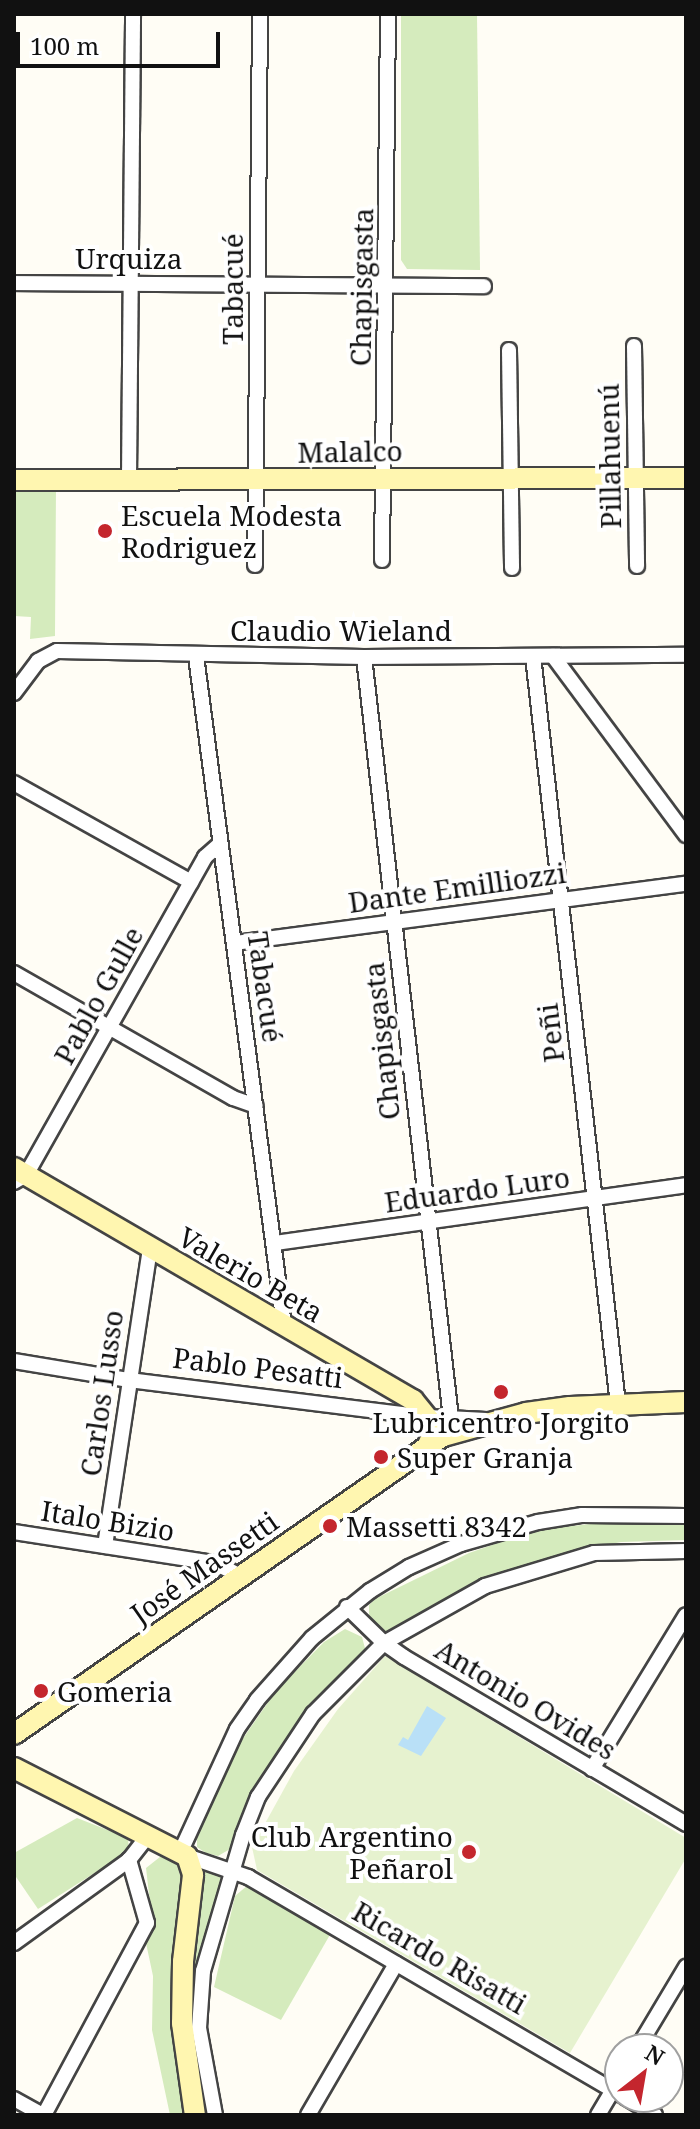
<!DOCTYPE html>
<meta charset="utf-8">
<style>
body{margin:0}
#map{position:relative;width:700px;height:2129px;overflow:hidden;background:#fffdf5;font-family:"Noto Serif",serif}
div>[style]{position:absolute}
.green>*{inset:0;background:#d5ebbd}
.pitch>*{inset:0;background:#e6f2cf}
.water>*{inset:0;background:#b9e0f7}
.roads{filter:drop-shadow(2px 0 #444) drop-shadow(-2px 0 #444) drop-shadow(0 2px #444) drop-shadow(0 -2px #444)}
.minor>*{height:14px;margin:-7px;padding:0 7px;transform-origin:7px;border-radius:7px;background:#fff}
.secondary>*{height:20px;margin:-10px;padding:0 10px;transform-origin:10px;border-radius:10px;background:#fff6b0}
.dots>*{width:22px;height:22px;translate:-50% -50%;box-sizing:border-box;border:4px solid #fff;border-radius:50%}
span{translate:-50% -50%;white-space:nowrap;text-align:center;line-height:1.15;-webkit-text-stroke:8px #fff;paint-order:stroke}
.street-label{font-size:28px;color:#111}
.poi-label{font-size:28px;color:#111}
.left{translate:0 -50%;text-align:left}
.right{translate:-100% -50%;text-align:right}
.frame{position:absolute;inset:0;border:16px solid #111;pointer-events:none}
.north{position:absolute;left:604px;top:2033px;width:80px;height:80px;box-sizing:border-box;background:#fff;border:2px solid #a0a0a0;border-radius:50%;rotate:31deg;font-size:22px;font-weight:700;line-height:32px;text-align:center;color:#111}
.north::after{content:'';display:block;margin:auto;width:28px;height:36px;background:#c4262e;clip-path:polygon(50% 0,100% 100%,50% 72%,0 100%)}
.scale{position:absolute;left:16px;top:32px;width:204px;height:36px;box-sizing:border-box;border:4px solid #111;border-top:0;padding-left:10px;font-size:24px;line-height:28px;white-space:nowrap;color:#111;-webkit-text-stroke:6px #fff;paint-order:stroke}
</style>
<div id="map">
<div class="green">
<i style="clip-path:polygon(401px 14px,477px 14px,480px 270px,407px 269px,401px 260px)"></i>
<i style="clip-path:polygon(14px 488px,56px 488px,55px 636px,30px 639px,31px 617px,14px 616px)"></i>
<i style="clip-path:polygon(609px 1522px,686px 1522px,686px 1540px,621px 1542px,560px 1554px,463px 1589px,394px 1630px,383px 1632px,369px 1620px,369px 1605px,375px 1599px,469px 1553px,535px 1530px)"></i>
<i style="clip-path:polygon(345px 1629px,362px 1637px,366px 1652px,282px 1747px,230px 1849px,218px 1856px,206px 1853px,197px 1847px,197px 1831px,232px 1754px,276px 1691px,324px 1642px)"></i>
<i style="clip-path:polygon(77px 1818px,128px 1838px,129px 1851px,38px 1909px,14px 1874px,14px 1853px)"></i>
<i style="clip-path:polygon(165px 1853px,178px 1864px,182px 1886px,188px 2115px,170px 2115px,152px 2030px,153px 1976px,146px 1943px,153px 1929px,146px 1868px)"></i>
<i style="clip-path:polygon(199px 1864px,222px 1878px,197px 2007px,209px 2098px,203px 2100px,193px 2046px,191px 2009px)"></i>
<i style="clip-path:polygon(248px 1885px,331px 1933px,281px 2020px,214px 1987px,235px 1896px)"></i>
</div>
<div class="pitch">
<i style="clip-path:polygon(385px 1656px,686px 1838px,686px 1858px,570px 2053px,257px 1870px,252px 1847px,294px 1771px,338px 1709px)"></i>
</div>
<div class="water">
<i style="clip-path:polygon(427px 1706px,446px 1718px,421px 1756px,398px 1745px,403px 1737px,408px 1740px)"></i>
</div>
<div class="roads">
<div class="minor">
<i style="left:14px;top:283px;width:470px;rotate:0.4deg"></i>
<i style="left:634px;top:346px;width:220px;rotate:89.2deg"></i>
<i style="left:509px;top:350px;width:218px;rotate:89.2deg"></i>
<i style="left:129px;top:479px;width:465px;rotate:-89.5deg"></i>
<i style="left:382px;top:560px;width:546px;rotate:-89.37deg"></i>
<i style="left:255px;top:565px;width:551px;rotate:-89.48deg"></i>
<i style="left:196px;top:656px;width:675px;rotate:82.51deg"></i>
<i style="left:533px;top:656px;width:753px;rotate:83.52deg"></i>
<i style="left:553px;top:656px;width:223px;rotate:53.4deg"></i>
<i style="left:364px;top:657px;width:766px;rotate:83.48deg"></i>
<i style="left:14px;top:693px;width:40px;rotate:-53deg"></i>
<i style="left:38px;top:661px;width:21px;rotate:-28deg"></i>
<i style="left:57px;top:651px;width:307px;rotate:1.1deg"></i>
<i style="left:364px;top:657px;width:322px;rotate:-0.4deg"></i>
<i style="left:14px;top:783px;width:203px;rotate:29.2deg"></i>
<i style="left:235px;top:943px;width:455px;rotate:-7.5deg"></i>
<i style="left:14px;top:973px;width:252px;rotate:29.7deg"></i>
<i style="left:233px;top:1098px;width:24px;rotate:19deg"></i>
<i style="left:14px;top:1182px;width:14px;rotate:-30deg"></i>
<i style="left:26px;top:1175px;width:365px;rotate:-60.6deg"></i>
<i style="left:205px;top:857px;width:20px;rotate:-41deg"></i>
<i style="left:275px;top:1243px;width:415px;rotate:-8deg"></i>
<i style="left:14px;top:1361px;width:117px;rotate:9.4deg"></i>
<i style="left:129px;top:1380px;width:301px;rotate:7.1deg"></i>
<i style="left:428px;top:1417px;width:58px;rotate:3deg"></i>
<i style="left:14px;top:1532px;width:203px;rotate:8.8deg"></i>
<i style="left:215px;top:1563px;width:27px;rotate:27deg"></i>
<i style="left:105px;top:1546px;width:302px;rotate:-81.4deg"></i>
<i style="left:347px;top:1607px;width:52px;rotate:44.2deg"></i>
<i style="left:384px;top:1643px;width:24px;rotate:35deg"></i>
<i style="left:404px;top:1657px;width:328px;rotate:30.6deg"></i>
<i style="left:592px;top:1769px;width:180px;rotate:-58.6deg"></i>
<i style="left:180px;top:1853px;width:136px;rotate:-65.3deg"></i>
<i style="left:237px;top:1729px;width:35px;rotate:-55deg"></i>
<i style="left:257px;top:1700px;width:83px;rotate:-48.4deg"></i>
<i style="left:312px;top:1638px;width:75px;rotate:-39deg"></i>
<i style="left:370px;top:1591px;width:46px;rotate:-31.6deg"></i>
<i style="left:409px;top:1567px;width:57px;rotate:-23.9deg"></i>
<i style="left:461px;top:1544px;width:80px;rotate:-15.9deg"></i>
<i style="left:538px;top:1522px;width:45px;rotate:-9deg"></i>
<i style="left:582px;top:1515px;width:104px;rotate:0.6deg"></i>
<i style="left:187px;top:1856px;width:65px;rotate:19deg"></i>
<i style="left:248px;top:1877px;width:431px;rotate:30.3deg"></i>
<i style="left:14px;top:1943px;width:142px;rotate:-35.8deg"></i>
<i style="left:129px;top:1860px;width:29px;rotate:-52deg"></i>
<i style="left:637px;top:2049px;width:96px;rotate:-59.1deg"></i>
<i style="left:625px;top:2097px;width:35px;rotate:31deg"></i>
<i style="left:14px;top:2099px;width:33px;rotate:29deg"></i>
<i style="left:44px;top:2115px;width:218px;rotate:-61.8deg"></i>
<i style="left:147px;top:1923px;width:66px;rotate:-105.9deg"></i>
<i style="left:215px;top:2115px;width:88px;rotate:-100.4deg"></i>
<i style="left:199px;top:2028px;width:57px;rotate:-86deg"></i>
<i style="left:203px;top:1971px;width:142px;rotate:-73.6deg"></i>
<i style="left:243px;top:1835px;width:41px;rotate:-68.5deg"></i>
<i style="left:258px;top:1797px;width:100px;rotate:-56.5deg"></i>
<i style="left:313px;top:1714px;width:100px;rotate:-45deg"></i>
<i style="left:384px;top:1643px;width:116px;rotate:-29.4deg"></i>
<i style="left:485px;top:1586px;width:114px;rotate:-16.8deg"></i>
<i style="left:594px;top:1553px;width:92px;rotate:-1.2deg"></i>
<i style="left:308px;top:2115px;width:175px;rotate:-59.8deg"></i>
<i style="left:598px;top:2115px;width:43px;rotate:-59.3deg"></i>
</div>
<div class="secondary">
<i style="left:14px;top:480px;width:672px;rotate:-0.17deg"></i>
<i style="left:14px;top:1168px;width:462px;rotate:30.2deg"></i>
<i style="left:413px;top:1400px;width:27px;rotate:51deg"></i>
<i style="left:430px;top:1421px;width:15px;rotate:82deg"></i>
<i style="left:432px;top:1436px;width:12px;rotate:114deg"></i>
<i style="left:14px;top:1734px;width:522px;rotate:-34.79deg"></i>
<i style="left:443px;top:1436px;width:86px;rotate:-15.5deg"></i>
<i style="left:526px;top:1413px;width:44px;rotate:-7.8deg"></i>
<i style="left:570px;top:1407px;width:116px;rotate:-2.5deg"></i>
<i style="left:14px;top:1768px;width:194px;rotate:27deg"></i>
<i style="left:187px;top:1856px;width:20px;rotate:72deg"></i>
<i style="left:193px;top:1875px;width:88px;rotate:96.6deg"></i>
<i style="left:183px;top:1962px;width:61px;rotate:90.9deg"></i>
<i style="left:182px;top:2023px;width:93px;rotate:82deg"></i>
</div>
</div>
<div class="dots">
<i style="left:105px;top:531px;background:#c4262e"></i>
<i style="left:501px;top:1392px;background:#c4262e"></i>
<i style="left:381px;top:1457px;background:#c4262e"></i>
<i style="left:330px;top:1526px;background:#c4262e"></i>
<i style="left:41px;top:1691px;background:#c4262e"></i>
<i style="left:469px;top:1852px;background:#c4262e"></i>
</div>
<div class="street-label">
<span style="left:129px;top:258px">Urquiza</span>
<span style="left:361px;top:287px;rotate:-89deg">Chapisgasta</span>
<span style="left:232px;top:289px;rotate:-90deg">Tabacué</span>
<span style="left:350px;top:451px;rotate:-1deg">Malalco</span>
<span style="left:609px;top:456px;rotate:-91deg">Pillahuenú</span>
<span style="left:341px;top:630px">Claudio Wieland</span>
<span style="left:457px;top:887px;rotate:-8deg">Dante Emilliozzi</span>
<span style="left:266px;top:987px;rotate:82deg">Tabacué</span>
<span style="left:98px;top:995px;rotate:-61deg">Pablo Gulle</span>
<span style="left:550px;top:1033px;rotate:-97deg">Peñi</span>
<span style="left:381px;top:1041px;rotate:-96deg">Chapisgasta</span>
<span style="left:477px;top:1189px;rotate:-8deg">Eduardo Luro</span>
<span style="left:251px;top:1274px;rotate:30deg">Valerio Beta</span>
<span style="left:258px;top:1367px;rotate:7deg">Pablo Pesatti</span>
<span style="left:101px;top:1393px;rotate:-82deg">Carlos Lusso</span>
<span style="left:108px;top:1520px;rotate:9deg">Italo Bizio</span>
<span style="left:204px;top:1567px;rotate:-35deg">José Massetti</span>
<span style="left:526px;top:1699px;rotate:31deg">Antonio Ovides</span>
<span style="left:440px;top:1957px;rotate:30deg">Ricardo Risatti</span>
</div>
<div class="poi-label">
<span class="left" style="left:121px;top:531px">Escuela Modesta<br>Rodriguez</span>
<span style="left:501px;top:1422px">Lubricentro Jorgito</span>
<span class="left" style="left:397px;top:1457px">Super Granja</span>
<span class="left" style="left:346px;top:1526px">Massetti 8342</span>
<span class="left" style="left:57px;top:1691px">Gomeria</span>
<span class="right" style="left:453px;top:1852px">Club Argentino<br>Peñarol</span>
</div>
<div class="frame"></div>
<div class="north">N</div>
<div class="scale">100 m</div>
</div>
